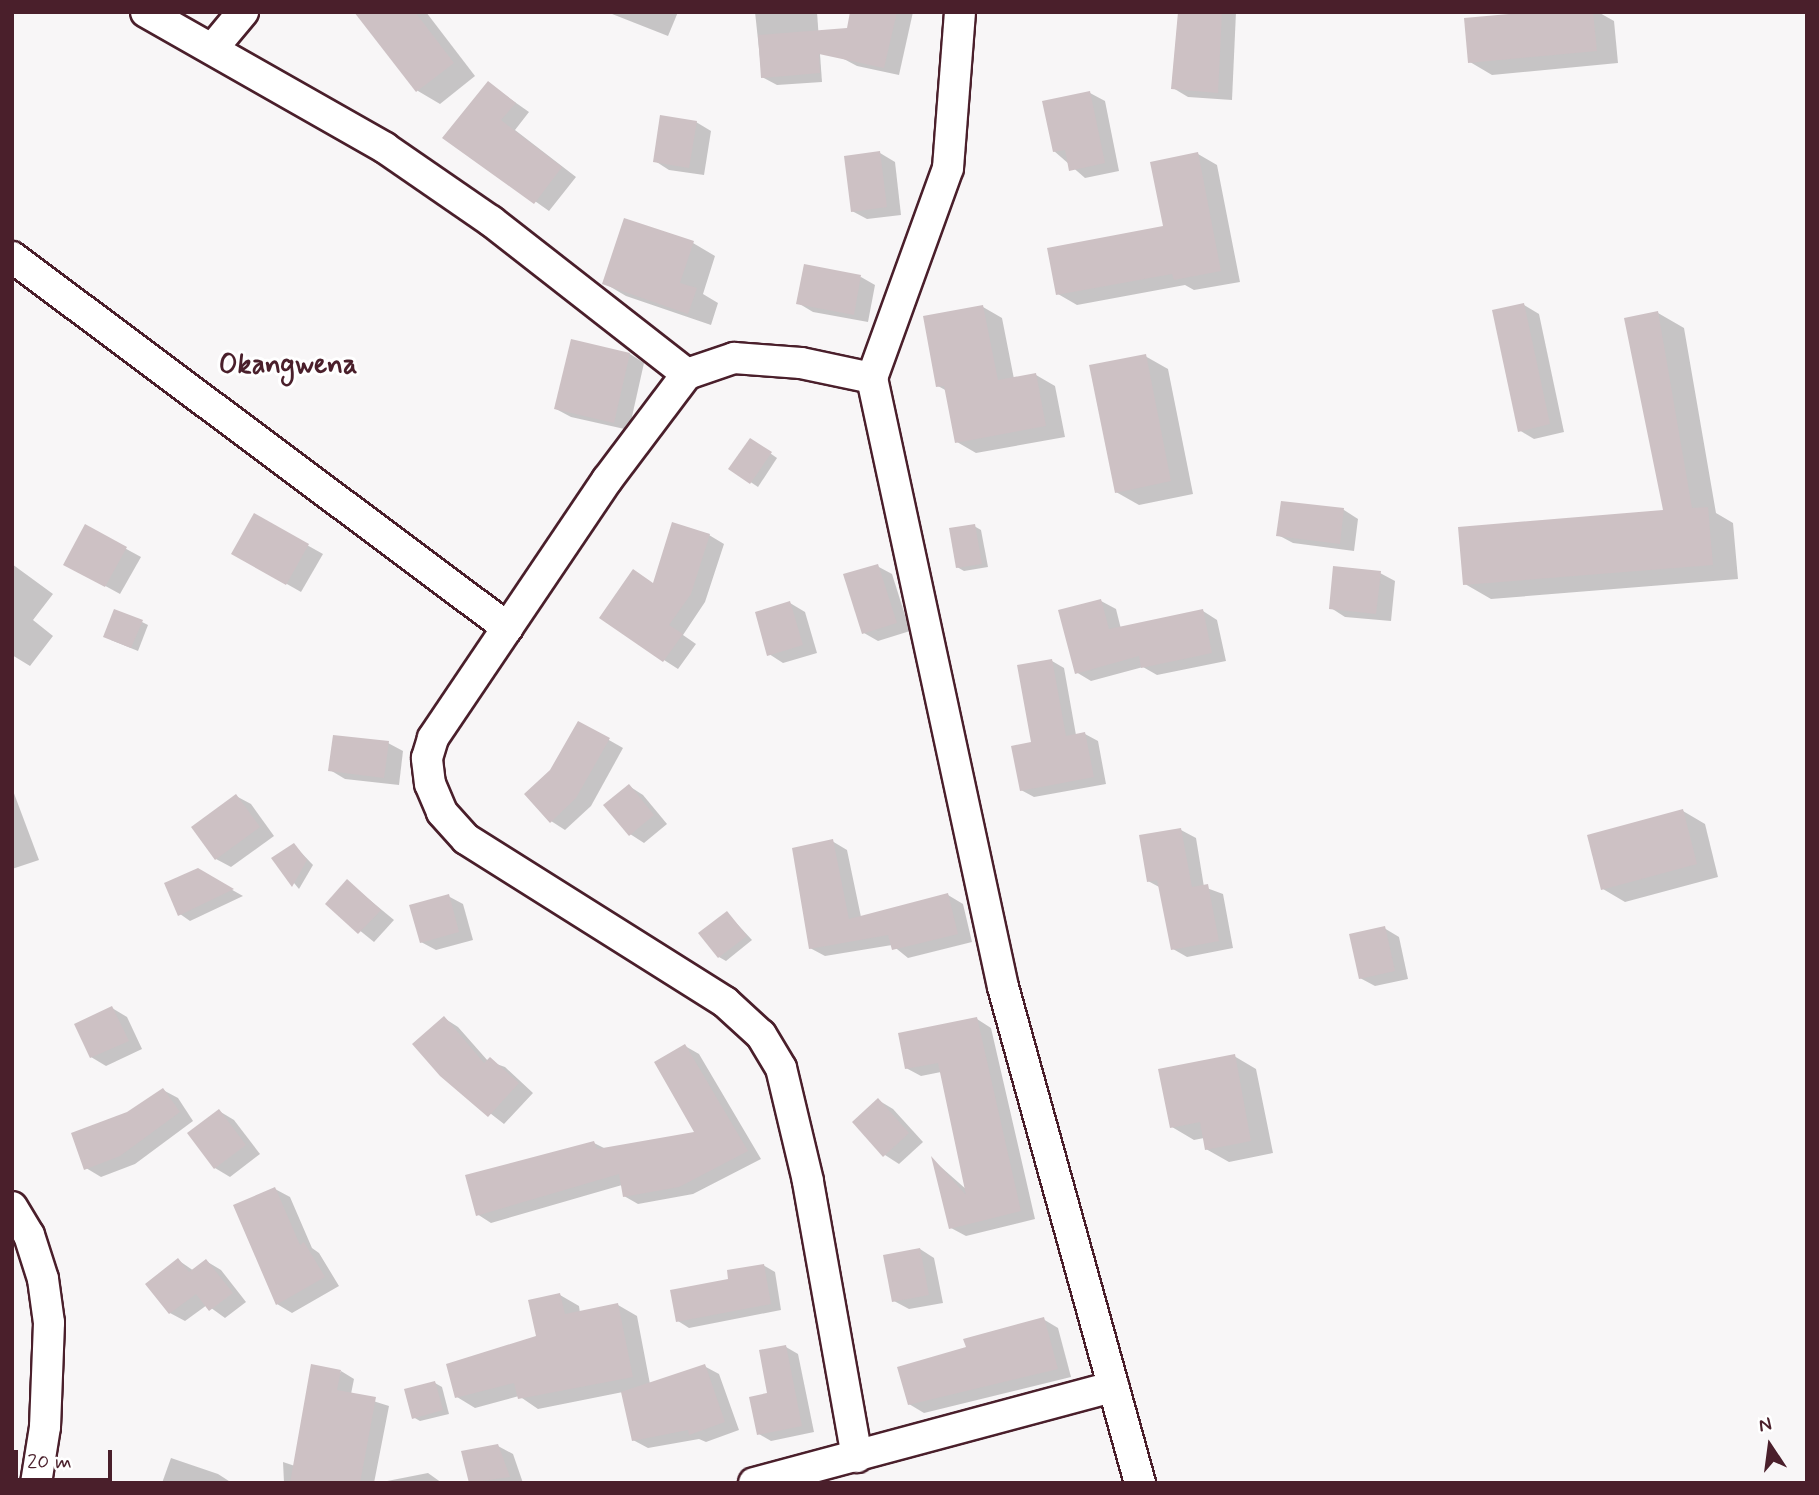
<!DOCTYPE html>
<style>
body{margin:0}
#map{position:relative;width:1819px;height:1495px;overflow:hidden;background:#f8f6f7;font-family:Mynerve,sans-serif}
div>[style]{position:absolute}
.shadow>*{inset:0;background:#0003}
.building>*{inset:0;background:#cdc1c4}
.roads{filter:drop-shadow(2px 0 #4a1f2b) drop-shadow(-2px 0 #4a1f2b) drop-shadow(0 2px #4a1f2b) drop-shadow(0 -2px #4a1f2b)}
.minor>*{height:30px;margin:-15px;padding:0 15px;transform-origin:15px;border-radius:15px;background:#fff}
span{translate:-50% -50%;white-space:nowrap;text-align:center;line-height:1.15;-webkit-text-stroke:6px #fff;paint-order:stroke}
.neighbourhood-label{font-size:28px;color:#4a1f2b;font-weight:700}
.frame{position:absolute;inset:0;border:14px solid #4a1f2b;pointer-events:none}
.north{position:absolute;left:1735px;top:1411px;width:70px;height:70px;-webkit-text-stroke:5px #fff;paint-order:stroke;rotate:347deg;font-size:19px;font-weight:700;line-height:28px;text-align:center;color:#4a1f2b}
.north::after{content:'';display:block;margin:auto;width:24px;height:32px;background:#4a1f2b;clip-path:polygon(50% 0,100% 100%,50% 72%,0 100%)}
.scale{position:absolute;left:14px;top:1450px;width:98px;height:32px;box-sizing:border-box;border:4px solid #4a1f2b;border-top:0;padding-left:9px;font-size:21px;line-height:24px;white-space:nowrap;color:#4a1f2b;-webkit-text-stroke:5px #fff;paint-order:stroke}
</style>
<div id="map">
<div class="shadow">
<i style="clip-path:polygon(364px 12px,426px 12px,475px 76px,440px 104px,418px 91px)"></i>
<i style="clip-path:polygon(607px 12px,678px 12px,668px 36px)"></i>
<i style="clip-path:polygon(755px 12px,817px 12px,822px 82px,777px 85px,762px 77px)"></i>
<i style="clip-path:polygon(852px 12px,913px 12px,899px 75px,857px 66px,842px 58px)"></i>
<i style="clip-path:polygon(1179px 12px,1236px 12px,1232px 100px,1188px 97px,1173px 88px)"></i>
<i style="clip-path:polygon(1550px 12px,1598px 12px,1614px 21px,1618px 63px,1492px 75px,1470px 62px)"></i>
<i style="clip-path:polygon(488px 83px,529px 112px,515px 130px,576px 177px,549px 211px,444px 137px)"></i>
<i style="clip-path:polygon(1090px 93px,1105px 101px,1119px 171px,1085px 178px,1054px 151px)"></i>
<i style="clip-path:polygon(696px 122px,711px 131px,704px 175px,669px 170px,655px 161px)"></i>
<i style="clip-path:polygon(880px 153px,895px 162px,901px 215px,867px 219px,852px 211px)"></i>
<i style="clip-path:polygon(1198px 154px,1217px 165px,1240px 282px,1194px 290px,1185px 285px,1077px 305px,1058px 294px,1165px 227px)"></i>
<i style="clip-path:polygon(626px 220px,693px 243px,715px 256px,703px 294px,718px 303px,711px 325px,626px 296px,604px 283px)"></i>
<i style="clip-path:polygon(861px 277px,875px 285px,868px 322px,813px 312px,798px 303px)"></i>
<i style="clip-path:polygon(1524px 305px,1539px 314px,1564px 432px,1534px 439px,1519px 430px)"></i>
<i style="clip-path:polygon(983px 307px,1002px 318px,1014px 379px,1036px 375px,1055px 386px,1065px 437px,976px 453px,957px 442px,947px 391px,938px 386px)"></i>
<i style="clip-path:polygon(1658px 313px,1684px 328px,1716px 513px,1733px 523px,1738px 579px,1491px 599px,1465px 584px,1665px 512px)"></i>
<i style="clip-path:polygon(572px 341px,630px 354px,644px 363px,629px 430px,571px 417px,556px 409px)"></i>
<i style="clip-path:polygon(1145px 356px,1168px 369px,1193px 494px,1139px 505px,1116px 492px)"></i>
<i style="clip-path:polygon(757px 444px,777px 458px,758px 487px,731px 469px)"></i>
<i style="clip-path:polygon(1282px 503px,1344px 510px,1358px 519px,1354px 551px,1293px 543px,1278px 535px)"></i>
<i style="clip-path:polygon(255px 516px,323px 554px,301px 592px,234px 554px)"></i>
<i style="clip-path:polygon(974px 526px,981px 530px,988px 567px,964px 571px,957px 567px)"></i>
<i style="clip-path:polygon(86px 527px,141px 557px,120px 594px,80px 572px)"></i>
<i style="clip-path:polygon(709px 535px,724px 544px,705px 602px,683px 635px,696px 644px,678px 669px,664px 660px,654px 584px)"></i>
<i style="clip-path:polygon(12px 564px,53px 594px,33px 620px,53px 636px,30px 666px,12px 655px)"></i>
<i style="clip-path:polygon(877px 566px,892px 574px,910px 631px,878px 641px,864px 633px)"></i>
<i style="clip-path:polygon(1380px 573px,1395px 581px,1391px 621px,1345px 617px,1331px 608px)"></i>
<i style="clip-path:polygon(1101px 601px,1116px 609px,1121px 629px,1203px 611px,1217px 620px,1226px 661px,1157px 675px,1143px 667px,1091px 681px,1076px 672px)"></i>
<i style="clip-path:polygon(790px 603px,805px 612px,817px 653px,783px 663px,769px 654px)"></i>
<i style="clip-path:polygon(142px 622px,148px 625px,138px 651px,111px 640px)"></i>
<i style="clip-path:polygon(1052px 661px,1064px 668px,1076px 735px,1085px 734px,1098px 741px,1106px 784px,1034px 797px,1021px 790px)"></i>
<i style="clip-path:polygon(579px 723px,623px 748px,591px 806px,565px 830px,551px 821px,552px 771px)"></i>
<i style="clip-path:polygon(388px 743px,403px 751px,399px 785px,345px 779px,330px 770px)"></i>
<i style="clip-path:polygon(629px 786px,643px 795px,667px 824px,644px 843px,630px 834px)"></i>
<i style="clip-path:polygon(12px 788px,39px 860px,12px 869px)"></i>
<i style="clip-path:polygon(236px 796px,251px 804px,274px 836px,231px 867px,216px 859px)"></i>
<i style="clip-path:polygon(1683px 811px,1705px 824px,1718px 877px,1625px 902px,1603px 889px)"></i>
<i style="clip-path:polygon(1181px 830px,1196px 838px,1204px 887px,1223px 894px,1233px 948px,1187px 957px,1173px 949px,1161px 888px,1148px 881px)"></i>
<i style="clip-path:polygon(832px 841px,847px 850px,861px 917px,948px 895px,963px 904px,972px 942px,908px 958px,892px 945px,825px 956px,810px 948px)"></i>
<i style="clip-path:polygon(294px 845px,313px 865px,299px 889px,274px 859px)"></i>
<i style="clip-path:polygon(197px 870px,243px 896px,190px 921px,180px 914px)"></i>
<i style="clip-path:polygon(348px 882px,394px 920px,374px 942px,327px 904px)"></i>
<i style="clip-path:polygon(448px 896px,463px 904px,473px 940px,436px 950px,421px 942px)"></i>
<i style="clip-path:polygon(727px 913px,752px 940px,726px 961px,719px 957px)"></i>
<i style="clip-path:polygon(1384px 928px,1399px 937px,1408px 979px,1375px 986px,1360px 978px)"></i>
<i style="clip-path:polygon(112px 1008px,127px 1017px,142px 1049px,106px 1066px,91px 1057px)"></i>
<i style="clip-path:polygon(444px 1018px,458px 1027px,488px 1061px,505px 1067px,533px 1093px,504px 1124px,441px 1075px)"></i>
<i style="clip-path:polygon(977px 1019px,991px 1028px,1035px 1219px,966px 1236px,951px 1228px,933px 1160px,967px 1190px,941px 1072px,921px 1076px,906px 1068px)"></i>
<i style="clip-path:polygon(685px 1046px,699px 1054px,761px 1159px,693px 1194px,638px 1204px,624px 1196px,622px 1185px,491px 1223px,477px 1214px,594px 1143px,606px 1149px,697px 1133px)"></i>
<i style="clip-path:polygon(1234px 1056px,1256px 1069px,1273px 1153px,1229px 1162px,1206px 1149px,1204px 1138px,1194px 1140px,1172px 1127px)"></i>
<i style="clip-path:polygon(163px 1090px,178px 1098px,193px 1121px,135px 1164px,101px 1177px,86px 1168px,128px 1114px)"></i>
<i style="clip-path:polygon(878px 1100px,893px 1109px,923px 1142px,899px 1164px,885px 1155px)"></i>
<i style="clip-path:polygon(219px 1111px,234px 1120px,260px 1154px,230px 1177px,215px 1168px)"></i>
<i style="clip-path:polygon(275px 1189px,290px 1197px,312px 1248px,319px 1253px,339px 1286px,292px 1313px,277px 1304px,235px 1206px)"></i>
<i style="clip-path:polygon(920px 1249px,934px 1258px,943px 1303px,909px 1309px,894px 1301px)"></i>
<i style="clip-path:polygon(178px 1260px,194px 1271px,206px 1261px,221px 1270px,246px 1302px,225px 1318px,207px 1305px,185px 1321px,170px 1313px)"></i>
<i style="clip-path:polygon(763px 1265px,775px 1272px,781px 1310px,689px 1328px,678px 1321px,730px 1280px)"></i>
<i style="clip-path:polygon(560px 1295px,579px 1306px,580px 1313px,618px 1305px,637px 1316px,650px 1384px,704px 1366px,719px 1374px,739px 1430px,706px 1442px,699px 1439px,648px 1448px,633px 1440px,623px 1392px,538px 1409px,519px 1396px,475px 1408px,457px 1397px,538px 1338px)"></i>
<i style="clip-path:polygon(1043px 1319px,1058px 1328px,1071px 1377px,924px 1413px,909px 1404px)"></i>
<i style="clip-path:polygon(786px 1347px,798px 1354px,814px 1432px,771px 1441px,759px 1434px)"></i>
<i style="clip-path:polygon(341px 1371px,354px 1379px,351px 1394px,389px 1406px,374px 1483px,284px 1483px,283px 1462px,295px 1466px)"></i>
<i style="clip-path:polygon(435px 1383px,442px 1387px,449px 1414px,420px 1421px,413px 1417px)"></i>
<i style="clip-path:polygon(498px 1446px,513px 1454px,523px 1483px,471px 1483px)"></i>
<i style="clip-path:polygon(171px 1458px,218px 1474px,232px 1483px,162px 1483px)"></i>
<i style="clip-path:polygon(428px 1473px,442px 1483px,377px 1483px)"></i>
</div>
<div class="building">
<i style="clip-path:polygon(354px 12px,415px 12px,454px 63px,416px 92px)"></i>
<i style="clip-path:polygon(850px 12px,897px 12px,884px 68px,819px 54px,820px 73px,761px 78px,758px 35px,847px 28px)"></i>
<i style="clip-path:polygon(1178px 12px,1222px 12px,1218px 93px,1171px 89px)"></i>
<i style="clip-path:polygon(1531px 12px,1593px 12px,1597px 51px,1468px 63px,1464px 18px)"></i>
<i style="clip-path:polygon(488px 81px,516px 103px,501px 120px,562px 167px,534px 204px,442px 138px)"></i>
<i style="clip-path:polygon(1090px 91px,1105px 163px,1069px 171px,1065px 150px,1053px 152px,1042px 101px)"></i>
<i style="clip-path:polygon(660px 115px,697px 121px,689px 168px,653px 162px)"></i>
<i style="clip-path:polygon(880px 151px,887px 207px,851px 212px,844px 156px)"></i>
<i style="clip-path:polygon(1198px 152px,1221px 271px,1174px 280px,1172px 274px,1056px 295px,1047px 248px,1163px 226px,1150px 162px)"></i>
<i style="clip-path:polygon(624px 218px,694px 241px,680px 283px,697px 288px,688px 314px,602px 284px)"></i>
<i style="clip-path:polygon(804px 264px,861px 275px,854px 315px,796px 304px)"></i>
<i style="clip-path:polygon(1524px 303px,1550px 424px,1518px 432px,1492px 310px)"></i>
<i style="clip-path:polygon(983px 305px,998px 380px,1036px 373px,1046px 426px,955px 443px,944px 386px,936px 387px,923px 316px)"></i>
<i style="clip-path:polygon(1658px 311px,1692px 508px,1708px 507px,1713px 565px,1463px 585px,1458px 527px,1663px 510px,1624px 318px)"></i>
<i style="clip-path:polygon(571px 339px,630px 353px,614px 423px,554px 409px)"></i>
<i style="clip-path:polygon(1146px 354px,1171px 481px,1115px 493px,1089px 365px)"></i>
<i style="clip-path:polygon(750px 438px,772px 452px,750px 484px,728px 469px)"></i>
<i style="clip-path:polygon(1281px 501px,1344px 508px,1340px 544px,1276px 536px)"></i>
<i style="clip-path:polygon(254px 513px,309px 544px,286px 585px,231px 554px)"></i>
<i style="clip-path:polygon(672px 522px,710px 534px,691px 594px,669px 625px,683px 634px,663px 662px,599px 618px,633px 569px,653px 583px)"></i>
<i style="clip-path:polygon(85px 524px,127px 547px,105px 587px,63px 565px)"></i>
<i style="clip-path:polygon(975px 524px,982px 564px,956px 568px,949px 528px)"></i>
<i style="clip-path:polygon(878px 564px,897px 623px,862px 634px,843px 574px)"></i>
<i style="clip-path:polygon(1333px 566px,1381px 571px,1376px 614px,1329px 609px)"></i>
<i style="clip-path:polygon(1101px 599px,1109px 629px,1203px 609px,1212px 653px,1141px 668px,1139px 656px,1075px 674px,1058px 610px)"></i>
<i style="clip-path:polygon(790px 601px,803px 645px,767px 656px,755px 612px)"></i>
<i style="clip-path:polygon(114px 609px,143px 620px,131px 648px,103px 637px)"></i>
<i style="clip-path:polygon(1052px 659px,1066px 736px,1085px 732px,1094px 777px,1020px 791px,1011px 746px,1031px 742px,1017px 665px)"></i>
<i style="clip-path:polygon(578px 721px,610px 738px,576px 798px,550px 823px,524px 794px,550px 770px)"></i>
<i style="clip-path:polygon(333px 735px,389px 741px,384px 778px,328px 771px)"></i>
<i style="clip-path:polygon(629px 784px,654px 815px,629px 836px,603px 805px)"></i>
<i style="clip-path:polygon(236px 794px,260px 827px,215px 860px,191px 827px)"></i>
<i style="clip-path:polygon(1683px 809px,1697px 864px,1601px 890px,1587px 835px)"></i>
<i style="clip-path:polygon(1181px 828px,1192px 887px,1208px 884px,1219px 941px,1171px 950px,1157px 880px,1147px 882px,1139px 835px)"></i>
<i style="clip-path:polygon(833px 839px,849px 919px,948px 893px,958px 934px,892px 950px,888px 935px,809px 949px,792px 848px)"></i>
<i style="clip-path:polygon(294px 843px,307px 860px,292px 887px,271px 858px)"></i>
<i style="clip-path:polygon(198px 868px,234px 889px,178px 916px,164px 883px)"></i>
<i style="clip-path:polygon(347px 879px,381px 910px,358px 934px,325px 904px)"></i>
<i style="clip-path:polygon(449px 894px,459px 932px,420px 943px,409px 905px)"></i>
<i style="clip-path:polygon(727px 911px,747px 936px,718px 958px,698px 933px)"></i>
<i style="clip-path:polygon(1385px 926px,1395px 971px,1359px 979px,1349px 934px)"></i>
<i style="clip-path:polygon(112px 1006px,129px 1041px,90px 1058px,74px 1024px)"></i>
<i style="clip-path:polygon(444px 1016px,484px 1063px,490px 1057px,519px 1083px,488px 1117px,440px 1076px,412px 1044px)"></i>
<i style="clip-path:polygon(977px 1017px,1021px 1211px,949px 1229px,931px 1156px,966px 1195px,938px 1063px,905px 1069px,898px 1033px)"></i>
<i style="clip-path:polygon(685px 1044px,748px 1151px,679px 1187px,623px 1197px,619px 1174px,476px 1216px,465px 1175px,594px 1141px,597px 1149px,694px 1132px,654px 1062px)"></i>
<i style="clip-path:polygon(1235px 1054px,1251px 1141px,1205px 1150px,1200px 1122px,1170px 1128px,1158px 1069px)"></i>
<i style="clip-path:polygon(163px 1088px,180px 1112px,120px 1156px,84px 1170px,71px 1133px,127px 1112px)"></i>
<i style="clip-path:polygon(878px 1098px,909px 1133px,883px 1157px,852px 1122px)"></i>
<i style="clip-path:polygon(219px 1109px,246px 1145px,214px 1169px,187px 1133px)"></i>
<i style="clip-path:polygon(275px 1187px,300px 1245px,304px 1242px,325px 1277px,276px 1305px,233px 1205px)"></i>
<i style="clip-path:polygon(920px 1248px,929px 1295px,892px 1302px,883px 1255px)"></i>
<i style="clip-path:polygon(178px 1258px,189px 1272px,206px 1259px,233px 1293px,209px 1311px,196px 1294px,169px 1314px,145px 1284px)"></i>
<i style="clip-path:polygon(764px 1264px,771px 1304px,676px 1322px,670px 1290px,728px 1279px,727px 1270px)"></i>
<i style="clip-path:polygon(560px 1293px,565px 1314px,618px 1303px,633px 1377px,518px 1399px,514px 1383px,455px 1398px,446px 1364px,536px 1336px,528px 1300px)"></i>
<i style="clip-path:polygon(1044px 1317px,1058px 1369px,908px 1405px,897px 1367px,966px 1347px,963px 1339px)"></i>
<i style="clip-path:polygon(786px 1345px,802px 1426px,757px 1435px,749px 1397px,767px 1393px,759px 1350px)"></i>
<i style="clip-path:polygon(311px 1364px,341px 1370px,337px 1390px,376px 1397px,360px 1483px,290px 1483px)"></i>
<i style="clip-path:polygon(705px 1364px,725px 1422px,689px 1435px,688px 1430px,632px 1441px,621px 1392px)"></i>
<i style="clip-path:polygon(435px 1381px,443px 1410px,412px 1419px,404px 1389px)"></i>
<i style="clip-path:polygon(498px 1444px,510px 1477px,469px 1483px,461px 1451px)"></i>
</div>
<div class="roads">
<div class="minor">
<i style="left:146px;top:12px;width:275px;rotate:29.6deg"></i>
<i style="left:385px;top:148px;width:129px;rotate:34.6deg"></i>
<i style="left:491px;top:221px;width:249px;rotate:38deg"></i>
<i style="left:960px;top:12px;width:156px;rotate:94.4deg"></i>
<i style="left:948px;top:168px;width:223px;rotate:109.9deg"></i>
<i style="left:872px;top:378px;width:623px;rotate:77.86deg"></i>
<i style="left:1003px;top:987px;width:515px;rotate:74.56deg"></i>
<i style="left:213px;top:48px;width:47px;rotate:-50.2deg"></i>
<i style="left:12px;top:257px;width:619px;rotate:36.8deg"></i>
<i style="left:12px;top:1207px;width:33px;rotate:59deg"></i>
<i style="left:29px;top:1235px;width:46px;rotate:72.3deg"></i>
<i style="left:43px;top:1279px;width:44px;rotate:82.2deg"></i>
<i style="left:49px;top:1323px;width:104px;rotate:92.2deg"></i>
<i style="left:45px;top:1427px;width:57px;rotate:99.1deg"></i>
<i style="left:857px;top:1457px;width:280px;rotate:-100.1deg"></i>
<i style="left:808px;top:1181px;width:116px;rotate:-103.4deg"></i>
<i style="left:781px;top:1068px;width:39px;rotate:-121deg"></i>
<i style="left:761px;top:1035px;width:49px;rotate:-137.5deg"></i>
<i style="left:725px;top:1002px;width:306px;rotate:-147.8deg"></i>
<i style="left:466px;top:839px;width:36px;rotate:-132deg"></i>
<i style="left:442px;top:812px;width:30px;rotate:-113deg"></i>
<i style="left:430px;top:784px;width:26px;rotate:-97deg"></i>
<i style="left:427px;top:758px;width:21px;rotate:-73deg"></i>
<i style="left:433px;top:738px;width:311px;rotate:-56deg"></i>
<i style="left:607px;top:480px;width:133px;rotate:-53deg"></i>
<i style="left:687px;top:374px;width:50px;rotate:-18.8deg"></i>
<i style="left:734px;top:358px;width:67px;rotate:4.3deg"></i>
<i style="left:801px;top:363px;width:73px;rotate:11.9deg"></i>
<i style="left:754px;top:1483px;width:372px;rotate:-15deg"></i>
</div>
</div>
<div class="neighbourhood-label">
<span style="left:288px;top:366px">Okangwena</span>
</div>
<div class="frame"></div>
<div class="north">N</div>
<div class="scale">20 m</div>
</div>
